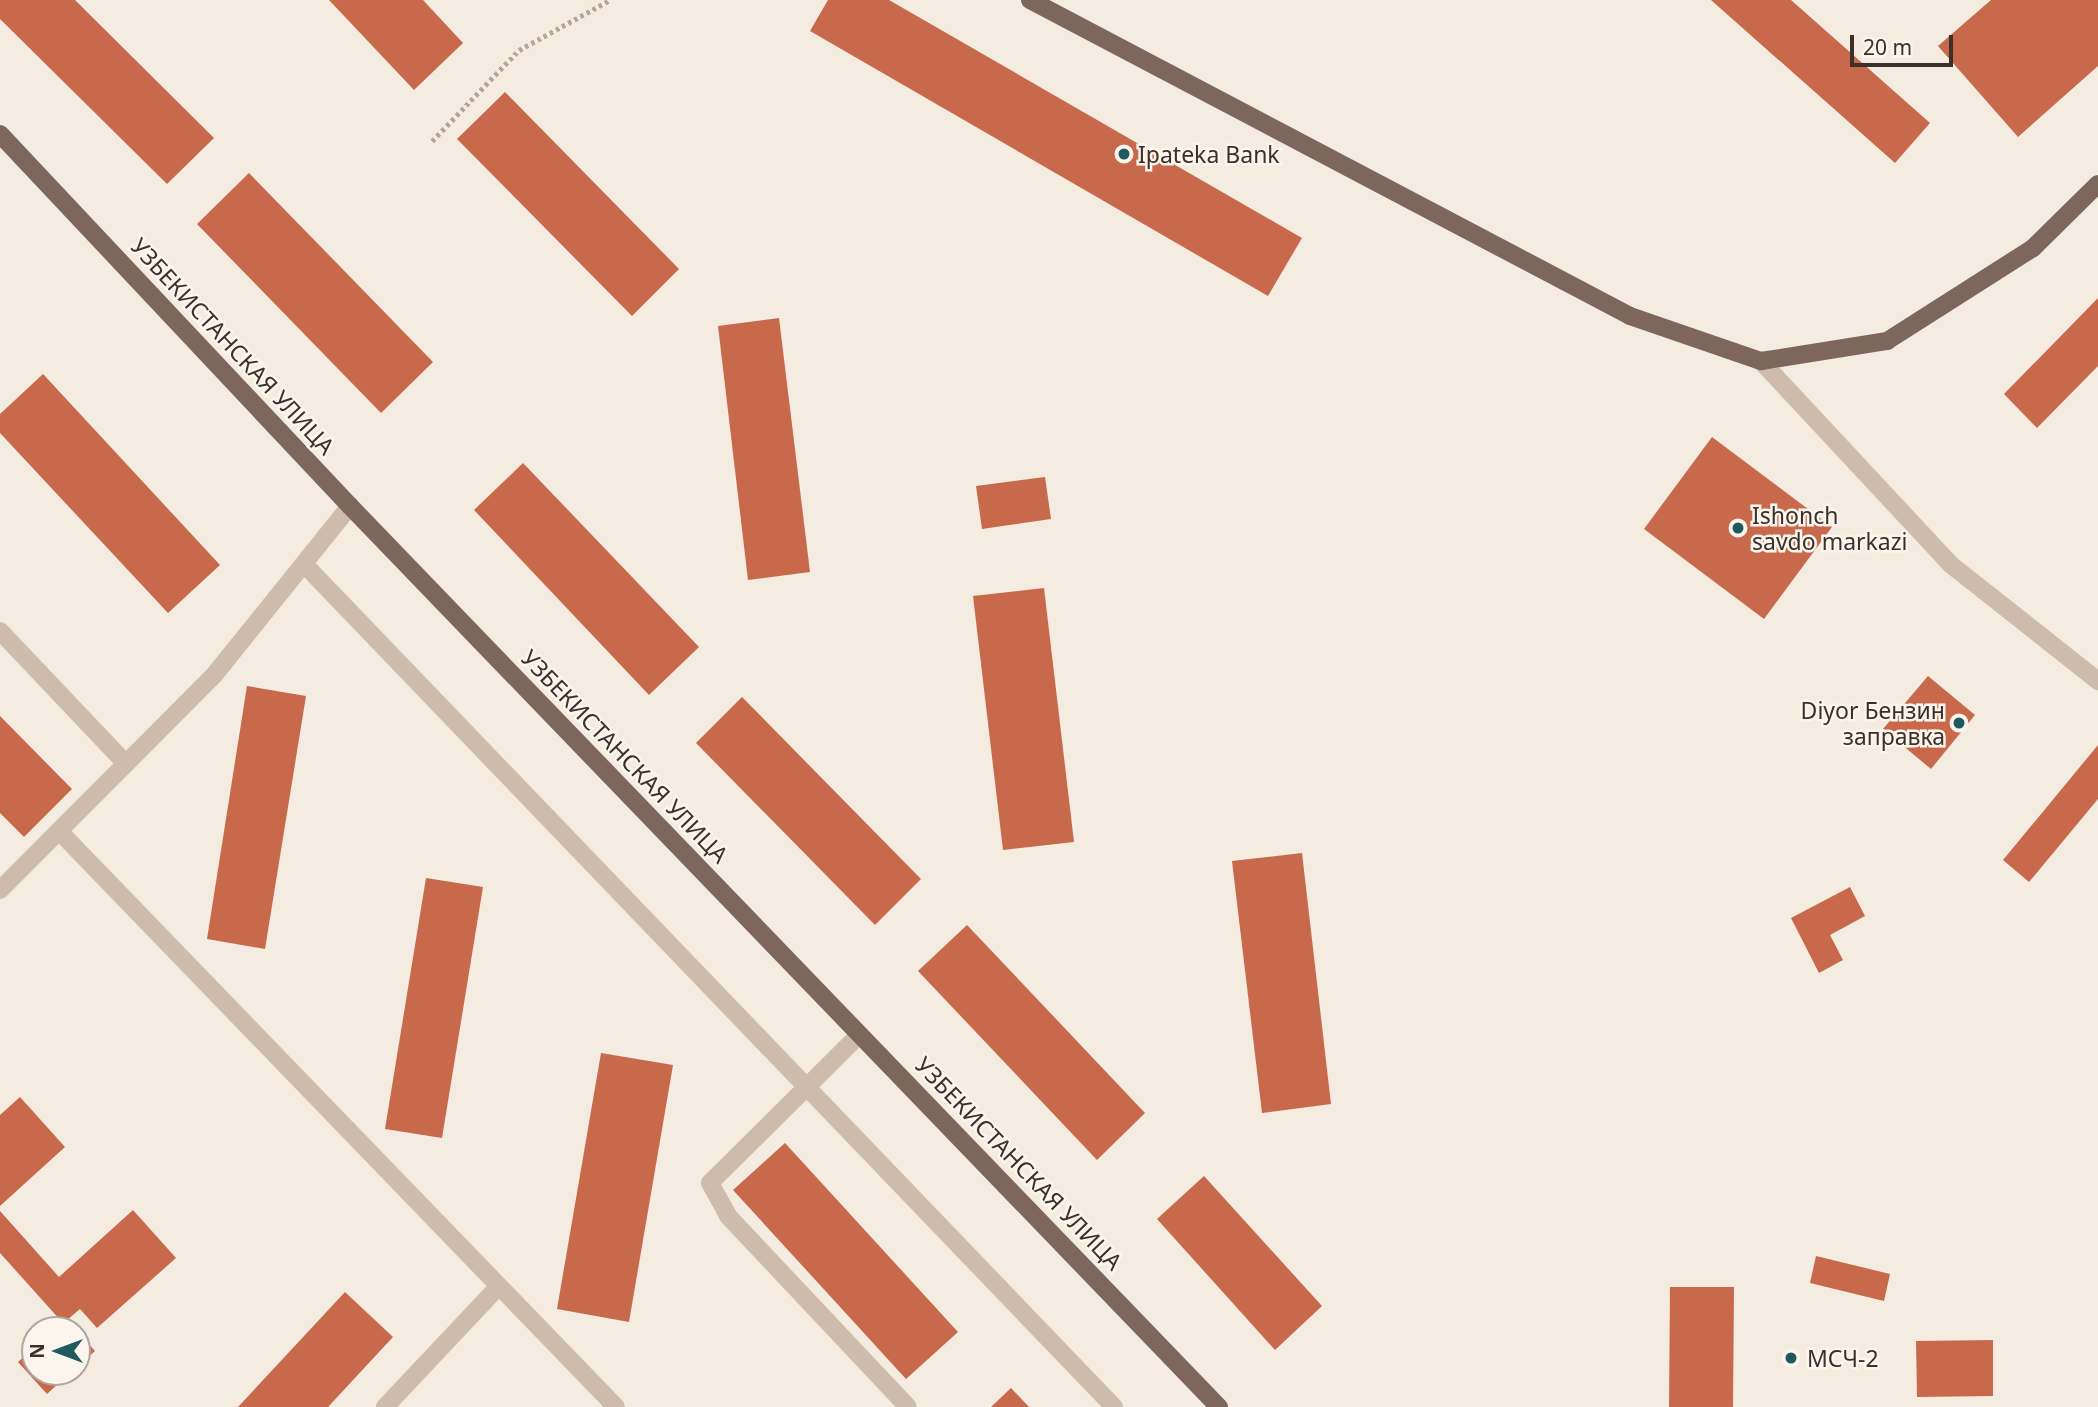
<!DOCTYPE html>
<meta charset="utf-8">
<style>
body{margin:0}
#map{position:relative;width:2098px;height:1407px;overflow:hidden;background:#f4ebe1;font-family:"Noto Sans",sans-serif}
div>[style]{position:absolute}
.building>*{inset:0;background:#c8694b}
.path>*{height:4.5px;margin-top:-2.25px;transform-origin:0;background:repeating-linear-gradient(90deg,#b9a596 0 3.5px,transparent 0 7px)}
.minor>*{height:18px;margin:-9px;padding:0 9px;transform-origin:9px;border-radius:9px;background:#cdbbac}
.major>*{height:18px;margin:-9px;padding:0 9px;transform-origin:9px;border-radius:9px;background:#7d675c}
.dots>*{width:19px;height:19px;translate:-50% -50%;box-sizing:border-box;border:4px solid #fbf5ee;border-radius:50%}
span{translate:-50% -50%;white-space:nowrap;text-align:center;line-height:1.15;-webkit-text-stroke:5px #fbf5ee;paint-order:stroke}
.poi-label{font-size:23px;color:#3b302b}
.left{translate:0 -50%;text-align:left}
.right{translate:-100% -50%;text-align:right}
.street-label{font-size:23px;color:#3b302b}
.north{position:absolute;left:21px;top:1316px;width:70px;height:70px;box-sizing:border-box;background:#fbf5ee;border:2px solid #aea6a0;border-radius:50%;rotate:270deg;font-size:19px;font-weight:700;line-height:28px;text-align:center;color:#3b302b}
.north::after{content:'';display:block;margin:auto;width:24px;height:32px;background:#1f5a5e;clip-path:polygon(50% 0,100% 100%,50% 72%,0 100%)}
.scale{position:absolute;left:1850px;top:35px;width:103px;height:32px;box-sizing:border-box;border:4px solid #3b302b;border-top:0;padding-left:9px;font-size:21px;line-height:24px;white-space:nowrap;color:#3b302b;-webkit-text-stroke:5px #fbf5ee;paint-order:stroke}
</style>
<div id="map">
<div class="building">
<i style="clip-path:polygon(0 0,75px 0,214px 138px,167px 184px,0 19px)"></i>
<i style="clip-path:polygon(329px 0,423px 0,463px 43px,414px 90px)"></i>
<i style="clip-path:polygon(828px 0,889px 0,1302px 238px,1268px 296px,810px 31px)"></i>
<i style="clip-path:polygon(1711px 0,1791px 0,1930px 123px,1895px 163px)"></i>
<i style="clip-path:polygon(1991px 0,2098px 0,2098px 66px,2018px 137px,1938px 46px)"></i>
<i style="clip-path:polygon(505px 92px,679px 269px,632px 316px,457px 139px)"></i>
<i style="clip-path:polygon(249px 173px,433px 362px,381px 413px,197px 224px)"></i>
<i style="clip-path:polygon(2098px 298px,2098px 366px,2037px 428px,2004px 394px)"></i>
<i style="clip-path:polygon(779px 318px,810px 572px,748px 580px,718px 326px)"></i>
<i style="clip-path:polygon(43px 374px,220px 565px,168px 613px,0 433px,0 414px)"></i>
<i style="clip-path:polygon(1712px 437px,1832px 527px,1764px 619px,1644px 529px)"></i>
<i style="clip-path:polygon(523px 463px,699px 647px,649px 695px,474px 510px)"></i>
<i style="clip-path:polygon(1045px 477px,1051px 519px,982px 529px,976px 486px)"></i>
<i style="clip-path:polygon(1044px 588px,1074px 842px,1003px 850px,973px 596px)"></i>
<i style="clip-path:polygon(1928px 676px,1975px 715px,1931px 769px,1883px 729px)"></i>
<i style="clip-path:polygon(247px 686px,306px 696px,265px 949px,207px 939px)"></i>
<i style="clip-path:polygon(742px 697px,921px 879px,875px 925px,696px 743px)"></i>
<i style="clip-path:polygon(0 716px,72px 789px,24px 837px,0 813px)"></i>
<i style="clip-path:polygon(2098px 745px,2098px 799px,2029px 882px,2003px 860px)"></i>
<i style="clip-path:polygon(1302px 853px,1331px 1104px,1262px 1113px,1232px 861px)"></i>
<i style="clip-path:polygon(426px 878px,483px 887px,442px 1138px,385px 1129px)"></i>
<i style="clip-path:polygon(1850px 887px,1865px 916px,1830px 935px,1843px 960px,1819px 973px,1791px 918px)"></i>
<i style="clip-path:polygon(967px 925px,1145px 1113px,1097px 1160px,918px 971px)"></i>
<i style="clip-path:polygon(601px 1053px,673px 1065px,629px 1322px,557px 1309px)"></i>
<i style="clip-path:polygon(20px 1097px,65px 1147px,0 1206px,0 1115px)"></i>
<i style="clip-path:polygon(785px 1143px,958px 1332px,906px 1379px,733px 1190px)"></i>
<i style="clip-path:polygon(1204px 1176px,1322px 1306px,1275px 1350px,1157px 1219px)"></i>
<i style="clip-path:polygon(133px 1210px,176px 1258px,97px 1328px,80px 1309px,67px 1320px,76px 1330px,53px 1330px,62px 1322px,0 1253px,0 1211px,59px 1277px)"></i>
<i style="clip-path:polygon(1816px 1256px,1890px 1274px,1884px 1301px,1810px 1283px)"></i>
<i style="clip-path:polygon(1670px 1287px,1734px 1287px,1733px 1407px,1669px 1407px)"></i>
<i style="clip-path:polygon(345px 1292px,393px 1337px,328px 1407px,238px 1407px)"></i>
<i style="clip-path:polygon(77px 1331px,95px 1351px,77px 1367px)"></i>
<i style="clip-path:polygon(1993px 1340px,1993px 1396px,1917px 1397px,1916px 1341px)"></i>
<i style="clip-path:polygon(35px 1347px,35px 1372px,71px 1372px,47px 1394px,18px 1362px)"></i>
<i style="clip-path:polygon(1011px 1388px,1029px 1407px,991px 1407px)"></i>
</div>
<div class="path">
<i style="left:432px;top:141px;width:126px;rotate:-46.3deg"></i>
<i style="left:519px;top:50px;width:104px;rotate:-28.8deg"></i>
</div>
<div class="minor">
<i style="left:1761px;top:361px;width:277px;rotate:47deg"></i>
<i style="left:1950px;top:564px;width:189px;rotate:38.3deg"></i>
<i style="left:304px;top:564px;width:1169px;rotate:46.14deg"></i>
<i style="left:0;top:631px;width:183px;rotate:46.5deg"></i>
<i style="left:59px;top:831px;width:801px;rotate:45.96deg"></i>
<i style="left:0;top:890px;width:305px;rotate:-45.1deg"></i>
<i style="left:215px;top:674px;width:216px;rotate:-51.2deg"></i>
<i style="left:859px;top:1035px;width:210px;rotate:135.2deg"></i>
<i style="left:710px;top:1183px;width:38px;rotate:61deg"></i>
<i style="left:728px;top:1216px;width:262px;rotate:46.7deg"></i>
<i style="left:385px;top:1407px;width:166px;rotate:-46.7deg"></i>
</div>
<div class="major">
<i style="left:1030px;top:0;width:678px;rotate:27.77deg"></i>
<i style="left:1630px;top:316px;width:139px;rotate:19deg"></i>
<i style="left:1761px;top:361px;width:128px;rotate:-9deg"></i>
<i style="left:1887px;top:341px;width:173px;rotate:-32.5deg"></i>
<i style="left:2033px;top:248px;width:91px;rotate:-44.6deg"></i>
<i style="left:0;top:134px;width:511px;rotate:46.75deg"></i>
<i style="left:350px;top:506px;width:1252px;rotate:46.04deg"></i>
</div>
<div class="dots">
<i style="left:1124px;top:154px;background:#1f5a5e"></i>
<i style="left:1738px;top:528px;background:#1f5a5e"></i>
<i style="left:1959px;top:723px;background:#1f5a5e"></i>
<i style="left:1791px;top:1358px;background:#1f5a5e"></i>
</div>
<div class="poi-label">
<span class="left" style="left:1138px;top:154px">Ipateka Bank</span>
<span class="left" style="left:1752px;top:528px">Ishonch<br>savdo markazi</span>
<span class="right" style="left:1945px;top:723px">Diyor Бензин<br>заправка</span>
<span class="left" style="left:1807px;top:1358px">МСЧ-2</span>
</div>
<div class="street-label">
<span style="left:233px;top:346px;rotate:47deg">УЗБЕКИСТАНСКАЯ УЛИЦА</span>
<span style="left:625px;top:756px;rotate:46deg">УЗБЕКИСТАНСКАЯ УЛИЦА</span>
<span style="left:1019px;top:1163px;rotate:46deg">УЗБЕКИСТАНСКАЯ УЛИЦА</span>
</div>
<div class="north">N</div>
<div class="scale">20 m</div>
</div>
